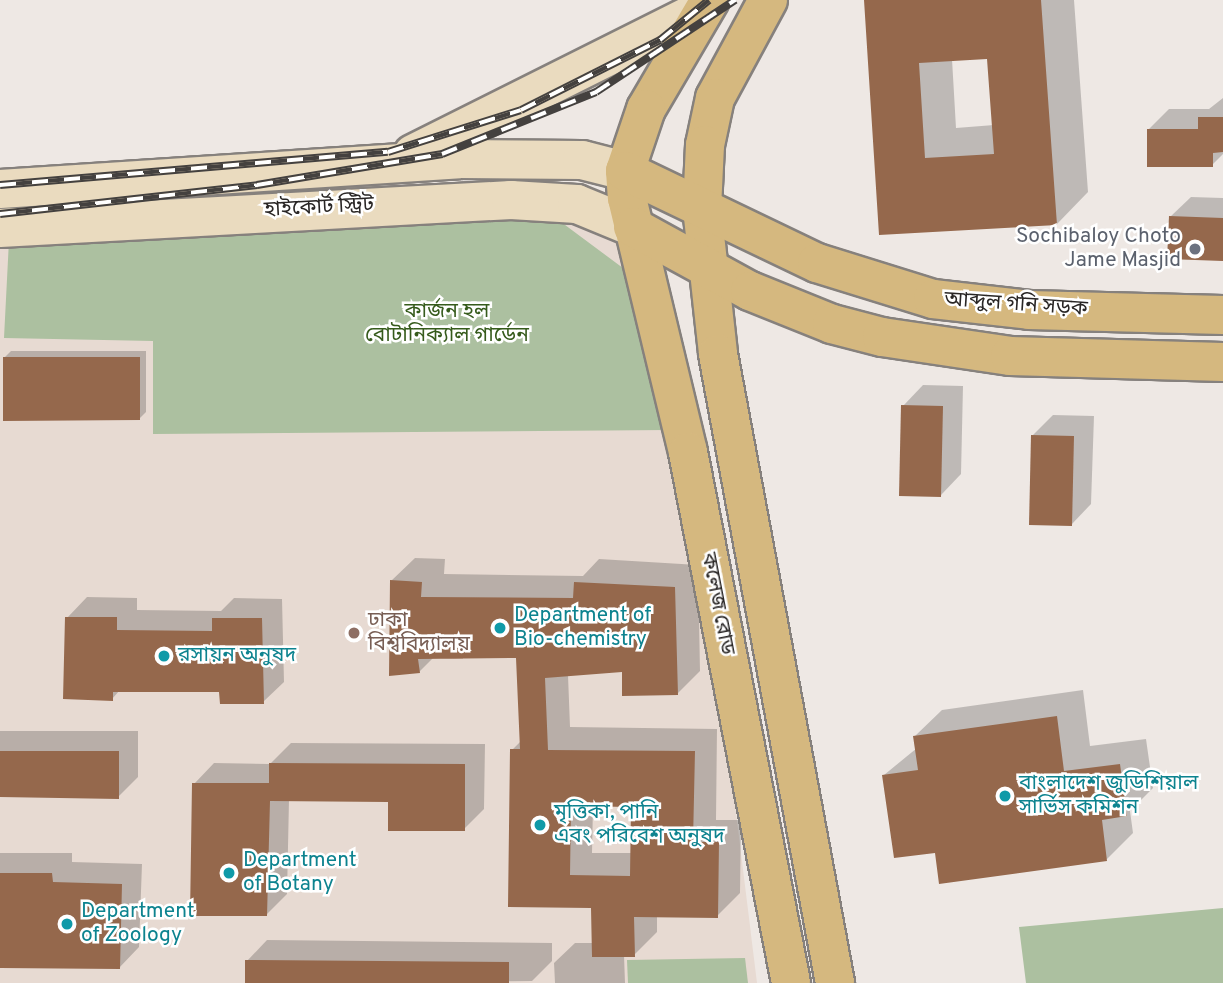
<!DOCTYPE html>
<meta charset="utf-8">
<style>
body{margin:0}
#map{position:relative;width:1223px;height:983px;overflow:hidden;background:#eee8e4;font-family:Overpass,"Noto Sans Bengali",sans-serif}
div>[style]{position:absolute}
.built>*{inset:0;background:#e7dad2}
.green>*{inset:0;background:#acc0a0}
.shadow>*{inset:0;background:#0003}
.building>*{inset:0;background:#95684c}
.roads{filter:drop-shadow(2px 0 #86817d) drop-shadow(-2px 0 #86817d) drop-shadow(0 2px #86817d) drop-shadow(0 -2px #86817d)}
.secondary>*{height:38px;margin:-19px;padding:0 19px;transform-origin:19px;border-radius:19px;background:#eadbbf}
.primary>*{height:38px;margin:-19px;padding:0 19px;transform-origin:19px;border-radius:19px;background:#d5b87f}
.rail>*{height:8px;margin-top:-4px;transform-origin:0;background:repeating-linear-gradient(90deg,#fff 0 16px,#44413f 0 32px);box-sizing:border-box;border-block:2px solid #44413f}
.dots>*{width:19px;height:19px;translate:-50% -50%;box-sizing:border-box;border:4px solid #fff;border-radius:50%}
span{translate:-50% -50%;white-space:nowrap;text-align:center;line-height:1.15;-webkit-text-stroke:5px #fff;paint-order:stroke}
.street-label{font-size:21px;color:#292625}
.worship-label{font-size:21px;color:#5b616d}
.right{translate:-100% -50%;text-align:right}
.park-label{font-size:21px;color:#365b1c}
.culture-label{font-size:21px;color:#0d838f}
.left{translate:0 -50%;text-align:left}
.education-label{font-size:21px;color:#785e54}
</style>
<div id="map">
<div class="built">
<i style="clip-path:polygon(581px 218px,624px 246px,682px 487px,732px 780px,757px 983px,0 983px,0 245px)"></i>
</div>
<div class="green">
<i style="clip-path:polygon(444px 217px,557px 219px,631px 274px,669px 430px,153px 434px,153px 341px,4px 338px,9px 240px)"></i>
<i style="clip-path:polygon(1223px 908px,1223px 983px,1026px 983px,1019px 927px)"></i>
<i style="clip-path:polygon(745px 958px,748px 983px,628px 983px,627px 960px)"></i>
</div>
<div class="shadow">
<i style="clip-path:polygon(evenodd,866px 0,1074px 0,1088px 192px,1057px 224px,881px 233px,866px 0,989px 57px,994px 125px,956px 128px,952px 59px,989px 57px)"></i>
<i style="clip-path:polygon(1223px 98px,1223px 154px,1212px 165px,1148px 130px,1169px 109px,1209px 109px)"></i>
<i style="clip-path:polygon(1191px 197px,1223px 198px,1223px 259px,1170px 217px)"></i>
<i style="clip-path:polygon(11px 351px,146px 351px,146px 412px,139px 419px,4px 358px)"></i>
<i style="clip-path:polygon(923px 385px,963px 386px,961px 474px,941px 495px,903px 406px)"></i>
<i style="clip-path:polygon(1053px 415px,1094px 416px,1091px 504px,1071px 525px,1033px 435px)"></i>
<i style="clip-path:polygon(evenodd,415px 558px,445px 559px,444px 574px,583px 576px,599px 559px,698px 565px,700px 671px,677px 694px,624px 671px,568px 675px,570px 727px,717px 729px,716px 820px,741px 820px,740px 893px,717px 916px,657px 916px,657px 932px,634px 955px,624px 955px,625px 983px,555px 983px,554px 963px,575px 943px,593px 943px,593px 907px,510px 905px,512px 750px,521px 741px,518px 657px,434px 657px,419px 672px,391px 581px,415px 558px,593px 805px,633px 805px,632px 853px,592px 853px,593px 805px)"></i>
<i style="clip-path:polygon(87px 597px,137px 598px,137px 610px,221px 611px,234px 598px,282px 599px,284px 682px,263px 702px,220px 690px,120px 690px,112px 699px,67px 618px)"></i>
<i style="clip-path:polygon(1083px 690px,1090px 746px,1146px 739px,1153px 788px,1130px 811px,1133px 833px,1107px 859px,936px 851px,884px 775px,917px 748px,915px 736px,942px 710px)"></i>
<i style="clip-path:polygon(0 731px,138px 731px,138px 777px,118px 797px,0 795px)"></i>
<i style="clip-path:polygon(291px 743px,485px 744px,484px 809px,464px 829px,390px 800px,289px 800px,287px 894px,267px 914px,194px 784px,214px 763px,270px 764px)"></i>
<i style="clip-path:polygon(0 853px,72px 853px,72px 862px,142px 864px,139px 947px,119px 968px,0 965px)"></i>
<i style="clip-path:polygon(267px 940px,552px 943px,552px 961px,532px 981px,247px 983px,247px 961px)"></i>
</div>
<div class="building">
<i style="clip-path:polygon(evenodd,864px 0,1041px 0,1057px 225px,879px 235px,864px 0,987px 59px,994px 154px,925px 158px,919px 63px,987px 59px)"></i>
<i style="clip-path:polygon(1198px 117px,1223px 117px,1223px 152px,1213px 153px,1213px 167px,1147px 167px,1147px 129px,1198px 129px)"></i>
<i style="clip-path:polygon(1169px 216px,1223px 218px,1223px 261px,1167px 259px)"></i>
<i style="clip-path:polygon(3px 357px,140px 357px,140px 420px,3px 421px)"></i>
<i style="clip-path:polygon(901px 405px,943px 406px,941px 497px,899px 496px)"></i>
<i style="clip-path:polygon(1031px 435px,1074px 436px,1072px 526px,1029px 525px)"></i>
<i style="clip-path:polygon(evenodd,390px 580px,422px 582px,421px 597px,573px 598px,574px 582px,675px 587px,678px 695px,622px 696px,622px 672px,545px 678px,548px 750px,695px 751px,693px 842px,719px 842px,718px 918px,634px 917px,635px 957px,592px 957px,591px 908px,508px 907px,510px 749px,520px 749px,516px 658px,418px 659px,420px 673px,389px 676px,390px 580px,571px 806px,631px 807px,630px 876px,570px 875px,571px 806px)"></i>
<i style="clip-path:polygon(65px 617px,117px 617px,117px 630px,212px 631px,212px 618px,262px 618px,264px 704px,220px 704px,219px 692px,113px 692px,113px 701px,63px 699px)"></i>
<i style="clip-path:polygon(1057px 716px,1064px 771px,1120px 764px,1127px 816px,1102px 820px,1107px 861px,939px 884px,935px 853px,894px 858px,882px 775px,918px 770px,913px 736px)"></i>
<i style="clip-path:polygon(0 751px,119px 751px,119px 799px,0 797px)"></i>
<i style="clip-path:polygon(269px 763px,465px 764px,465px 831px,388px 831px,388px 802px,270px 801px,267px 916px,190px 916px,192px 783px,269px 783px)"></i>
<i style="clip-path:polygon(0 873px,52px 873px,53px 882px,122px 884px,120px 969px,0 968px)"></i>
<i style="clip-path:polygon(245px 960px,509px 962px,509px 983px,245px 983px)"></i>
</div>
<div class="roads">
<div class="secondary">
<i style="left:413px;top:154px;width:324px;rotate:-26.6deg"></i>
<i style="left:0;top:189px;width:460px;rotate:-3.7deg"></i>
<i style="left:459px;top:159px;width:123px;rotate:0.5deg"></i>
<i style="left:582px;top:160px;width:44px;rotate:14.3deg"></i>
<i style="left:0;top:228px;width:512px;rotate:-3.14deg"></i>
<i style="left:511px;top:200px;width:66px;rotate:3.5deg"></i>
<i style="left:577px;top:204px;width:61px;rotate:22.3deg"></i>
</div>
<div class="primary">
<i style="left:710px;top:0;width:126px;rotate:120.4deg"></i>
<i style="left:646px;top:109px;width:65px;rotate:108.7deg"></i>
<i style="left:625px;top:171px;width:27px;rotate:86deg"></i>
<i style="left:627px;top:198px;width:261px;rotate:76.5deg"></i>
<i style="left:688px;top:452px;width:541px;rotate:79.02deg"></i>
<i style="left:768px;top:0;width:111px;rotate:118.4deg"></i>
<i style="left:715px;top:98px;width:48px;rotate:102deg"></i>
<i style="left:705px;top:145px;width:63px;rotate:92.7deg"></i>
<i style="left:702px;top:208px;width:147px;rotate:83.7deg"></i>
<i style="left:718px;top:354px;width:640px;rotate:79.46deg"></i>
<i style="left:625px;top:171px;width:213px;rotate:25.6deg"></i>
<i style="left:817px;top:263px;width:121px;rotate:17.2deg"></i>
<i style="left:933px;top:299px;width:97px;rotate:6.5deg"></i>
<i style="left:1029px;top:310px;width:194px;rotate:1.5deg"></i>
<i style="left:633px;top:227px;width:133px;rotate:28.7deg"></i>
<i style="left:750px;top:291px;width:88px;rotate:21.9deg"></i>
<i style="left:832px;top:324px;width:52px;rotate:14.6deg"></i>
<i style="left:882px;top:337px;width:129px;rotate:8.4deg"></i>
<i style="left:1010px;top:356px;width:213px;rotate:1.6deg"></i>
</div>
</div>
<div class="rail">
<i style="left:0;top:185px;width:389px;rotate:-4.9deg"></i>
<i style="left:388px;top:152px;width:139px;rotate:-17.5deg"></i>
<i style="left:521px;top:110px;width:156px;rotate:-26.7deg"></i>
<i style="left:660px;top:40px;width:63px;rotate:-39.2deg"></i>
<i style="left:0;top:214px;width:259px;rotate:-6.4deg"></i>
<i style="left:257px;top:185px;width:188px;rotate:-9.5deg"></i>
<i style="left:442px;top:154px;width:166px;rotate:-21.9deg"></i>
<i style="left:596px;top:92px;width:167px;rotate:-33.5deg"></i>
</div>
<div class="dots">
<i style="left:1195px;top:249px;background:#6b7280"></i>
<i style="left:500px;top:628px;background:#0f9aa8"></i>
<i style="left:354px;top:633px;background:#8d6e63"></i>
<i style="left:164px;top:656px;background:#0f9aa8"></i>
<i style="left:1005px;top:796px;background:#0f9aa8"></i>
<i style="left:540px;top:825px;background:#0f9aa8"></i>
<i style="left:229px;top:873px;background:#0f9aa8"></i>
<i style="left:67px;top:924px;background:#0f9aa8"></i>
</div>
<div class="street-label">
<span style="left:319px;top:208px;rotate:-3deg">হাইকোর্ট স্ট্রিট</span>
<span style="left:1016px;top:305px;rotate:4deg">আব্দুল গনি সড়ক</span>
<span style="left:717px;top:604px;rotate:79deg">কলেজ রোড</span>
</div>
<div class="worship-label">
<span class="right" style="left:1181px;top:249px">Sochibaloy Choto<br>Jame Masjid</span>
</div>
<div class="park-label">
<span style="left:447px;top:324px">কার্জন হল<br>বোটানিক্যাল গার্ডেন</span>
</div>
<div class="culture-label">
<span class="left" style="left:514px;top:628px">Department of<br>Bio-chemistry</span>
<span class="left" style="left:178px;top:656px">রসায়ন অনুষদ</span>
<span class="left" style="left:1019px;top:796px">বাংলাদেশ জুডিশিয়াল<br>সার্ভিস কমিশন</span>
<span class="left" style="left:554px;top:825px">মৃত্তিকা, পানি<br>এবং পরিবেশ অনুষদ</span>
<span class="left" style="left:243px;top:873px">Department<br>of Botany</span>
<span class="left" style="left:81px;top:924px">Department<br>of Zoology</span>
</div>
<div class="education-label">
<span class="left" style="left:368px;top:633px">ঢাকা<br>বিশ্ববিদ্যালয়</span>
</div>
</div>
